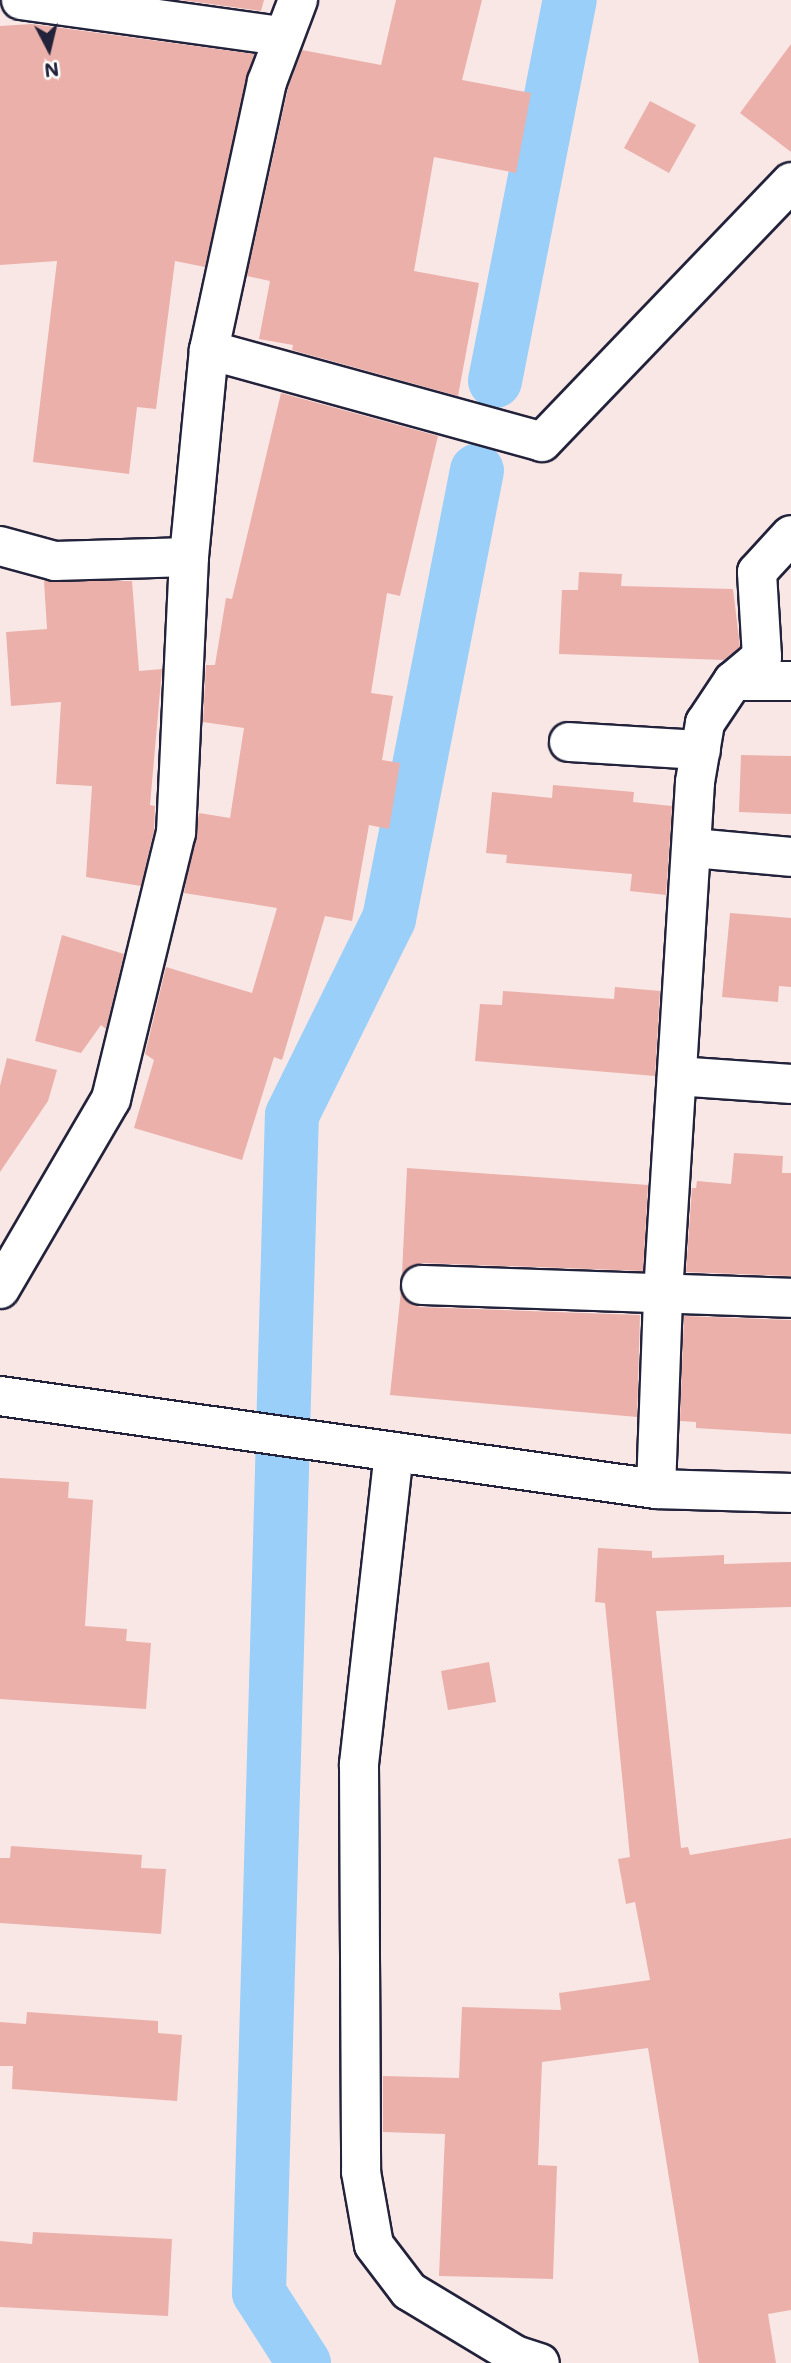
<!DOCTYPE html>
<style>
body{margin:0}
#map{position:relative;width:791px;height:2363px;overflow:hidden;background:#f9e7e6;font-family:Mali,sans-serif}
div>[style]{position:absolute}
.canal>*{height:54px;margin:-27px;padding:0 27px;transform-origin:27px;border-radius:27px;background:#99cff8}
.building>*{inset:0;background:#ebb0aa}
.roads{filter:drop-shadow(2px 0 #22223b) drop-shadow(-2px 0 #22223b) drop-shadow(0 2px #22223b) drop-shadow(0 -2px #22223b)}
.street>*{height:38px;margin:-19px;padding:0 19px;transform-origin:19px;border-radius:19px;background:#fff}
.secondary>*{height:38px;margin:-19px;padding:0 19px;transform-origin:19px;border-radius:19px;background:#fff}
span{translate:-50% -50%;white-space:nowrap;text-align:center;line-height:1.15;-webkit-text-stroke:5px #fff;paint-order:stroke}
.north{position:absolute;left:14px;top:14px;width:70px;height:70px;-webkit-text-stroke:5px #fff;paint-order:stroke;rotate:173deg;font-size:19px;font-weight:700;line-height:28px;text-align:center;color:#22223b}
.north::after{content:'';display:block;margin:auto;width:24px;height:32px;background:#22223b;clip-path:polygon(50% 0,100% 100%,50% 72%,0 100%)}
</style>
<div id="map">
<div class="canal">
<i style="left:495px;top:381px;width:388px;rotate:-78.9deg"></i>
<i style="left:304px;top:2363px;width:83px;rotate:-122.7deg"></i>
<i style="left:259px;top:2293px;width:1178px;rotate:-88.4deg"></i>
<i style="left:292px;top:1115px;width:219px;rotate:-63.7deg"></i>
<i style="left:389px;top:919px;width:457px;rotate:-78.9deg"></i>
</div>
<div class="building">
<i style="clip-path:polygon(181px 0,264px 0,261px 11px)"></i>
<i style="clip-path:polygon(396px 0,482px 0,462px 80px,531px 93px,516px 173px,434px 157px,414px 271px,479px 283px,458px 396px,292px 350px,293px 345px,259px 339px,270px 281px,247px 276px,288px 88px,302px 50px,381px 65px)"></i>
<i style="clip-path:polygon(32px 24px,254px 54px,205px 267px,175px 261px,156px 409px,137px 407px,129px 474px,33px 462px,57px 261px,0 265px,0 26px)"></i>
<i style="clip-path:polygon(791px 44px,791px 152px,740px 113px)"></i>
<i style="clip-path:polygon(650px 101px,696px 125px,669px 173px,624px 148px)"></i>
<i style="clip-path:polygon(281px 393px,438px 436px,400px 596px,387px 593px,371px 693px,393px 696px,382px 760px,400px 763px,389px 829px,369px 825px,352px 921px,325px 916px,282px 1060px,274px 1057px,242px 1160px,134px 1128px,154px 1060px,145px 1054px,166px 967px,252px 993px,277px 908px,184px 893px,199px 813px,230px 818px,244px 728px,203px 722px,206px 665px,215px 665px,226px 598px,232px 599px)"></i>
<i style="clip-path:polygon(579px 572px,622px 574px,621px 586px,733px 589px,740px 647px,724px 660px,559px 654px,562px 590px,578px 590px)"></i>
<i style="clip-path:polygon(44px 581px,132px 581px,139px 671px,162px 669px,150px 805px,155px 806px,154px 830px,141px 886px,86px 877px,92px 786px,56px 784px,61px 702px,11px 706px,6px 632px,47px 629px)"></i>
<i style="clip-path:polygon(741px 755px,791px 756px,791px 814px,739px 812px)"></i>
<i style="clip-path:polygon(553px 785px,634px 792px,633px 802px,672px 806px,666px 895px,630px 891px,632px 874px,506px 863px,507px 855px,486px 853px,492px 792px,552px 798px)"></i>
<i style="clip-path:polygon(730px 913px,791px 918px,791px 987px,779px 986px,778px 1002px,722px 997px)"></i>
<i style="clip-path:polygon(62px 935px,124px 954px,106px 1029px,101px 1025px,81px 1053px,35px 1041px)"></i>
<i style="clip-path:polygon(615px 987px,660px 991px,655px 1076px,475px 1061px,480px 1004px,502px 1005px,503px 991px,614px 999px)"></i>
<i style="clip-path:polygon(7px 1058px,57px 1070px,48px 1101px,0 1172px,0 1086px)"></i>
<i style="clip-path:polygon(734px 1153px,783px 1156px,782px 1173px,791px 1173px,791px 1276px,686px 1272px,692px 1188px,696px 1188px,697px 1181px,731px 1184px)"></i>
<i style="clip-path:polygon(407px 1168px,648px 1185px,643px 1271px,422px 1263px,402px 1274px)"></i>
<i style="clip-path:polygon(401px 1291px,409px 1303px,420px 1307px,640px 1315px,637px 1417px,390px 1395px)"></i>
<i style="clip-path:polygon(684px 1316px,791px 1320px,791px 1434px,696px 1428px,696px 1422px,680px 1421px)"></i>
<i style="clip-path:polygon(0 1478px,69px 1482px,68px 1498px,93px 1500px,85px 1626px,127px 1629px,126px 1641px,151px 1643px,146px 1709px,0 1699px)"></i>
<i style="clip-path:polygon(598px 1548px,652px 1551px,652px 1558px,724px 1555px,724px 1564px,791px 1562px,791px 1607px,656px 1611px,681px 1848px,688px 1847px,690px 1855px,791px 1838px,791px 2310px,768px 2314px,776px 2363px,699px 2363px,648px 2048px,542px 2062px,538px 2165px,557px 2166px,553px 2279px,439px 2276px,445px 2134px,383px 2132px,383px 2076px,459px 2078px,462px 2007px,561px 2010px,559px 1993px,650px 1980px,635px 1902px,626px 1904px,618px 1859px,630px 1857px,605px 1603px,595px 1602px)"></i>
<i style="clip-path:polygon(489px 1662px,496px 1702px,448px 1710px,441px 1671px)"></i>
<i style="clip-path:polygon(11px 1846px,142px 1855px,141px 1868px,166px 1869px,161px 1934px,0 1923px,0 1858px,10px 1858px)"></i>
<i style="clip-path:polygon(27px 2012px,158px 2021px,158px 2033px,182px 2035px,177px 2101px,12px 2089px,13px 2066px,0 2066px,0 2022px,26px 2024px)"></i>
<i style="clip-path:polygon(33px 2232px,172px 2239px,168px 2316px,0 2307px,0 2241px,32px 2244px)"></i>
</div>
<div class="roads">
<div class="street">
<i style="left:21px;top:0;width:263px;rotate:7.9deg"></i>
<i style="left:0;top:546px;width:57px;rotate:15.3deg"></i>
<i style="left:55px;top:561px;width:134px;rotate:-1.7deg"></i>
<i style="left:733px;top:681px;width:58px"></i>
<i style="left:569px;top:742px;width:132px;rotate:3.5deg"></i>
<i style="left:693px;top:848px;width:98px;rotate:5.2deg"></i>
<i style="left:677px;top:1076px;width:114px;rotate:4deg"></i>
<i style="left:421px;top:1285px;width:370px;rotate:2deg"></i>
<i style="left:0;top:1396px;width:663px;rotate:8.07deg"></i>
<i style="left:656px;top:1489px;width:135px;rotate:1.7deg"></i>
<i style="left:394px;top:1452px;width:314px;rotate:96.4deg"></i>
<i style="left:359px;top:1764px;width:408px;rotate:89.7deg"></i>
<i style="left:361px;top:2172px;width:74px;rotate:79.9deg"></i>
<i style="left:374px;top:2245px;width:58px;rotate:52.7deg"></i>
<i style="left:409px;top:2291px;width:124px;rotate:31.1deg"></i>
<i style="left:515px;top:2355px;width:26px;rotate:18deg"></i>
<i style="left:656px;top:1489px;width:195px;rotate:-87.9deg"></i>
<i style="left:663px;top:1294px;width:513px;rotate:-86.42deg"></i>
<i style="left:695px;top:782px;width:60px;rotate:-80.4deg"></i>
<i style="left:705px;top:723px;width:50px;rotate:-56.3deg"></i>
<i style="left:733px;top:681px;width:38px;rotate:-40deg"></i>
<i style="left:762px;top:657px;width:85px;rotate:-93.4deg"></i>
<i style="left:757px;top:572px;width:50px;rotate:-47.4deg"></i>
</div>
<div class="secondary">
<i style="left:209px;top:350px;width:345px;rotate:15.4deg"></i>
<i style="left:542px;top:442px;width:360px;rotate:-46.2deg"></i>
<i style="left:0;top:1289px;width:220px;rotate:-59.7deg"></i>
<i style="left:111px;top:1099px;width:274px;rotate:-76.3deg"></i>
<i style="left:176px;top:833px;width:276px;rotate:-87.3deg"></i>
<i style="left:189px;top:557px;width:208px;rotate:-84.5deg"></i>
<i style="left:209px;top:350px;width:274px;rotate:-77.8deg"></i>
<i style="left:267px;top:82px;width:88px;rotate:-69.3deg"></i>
</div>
</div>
<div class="north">N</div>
</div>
